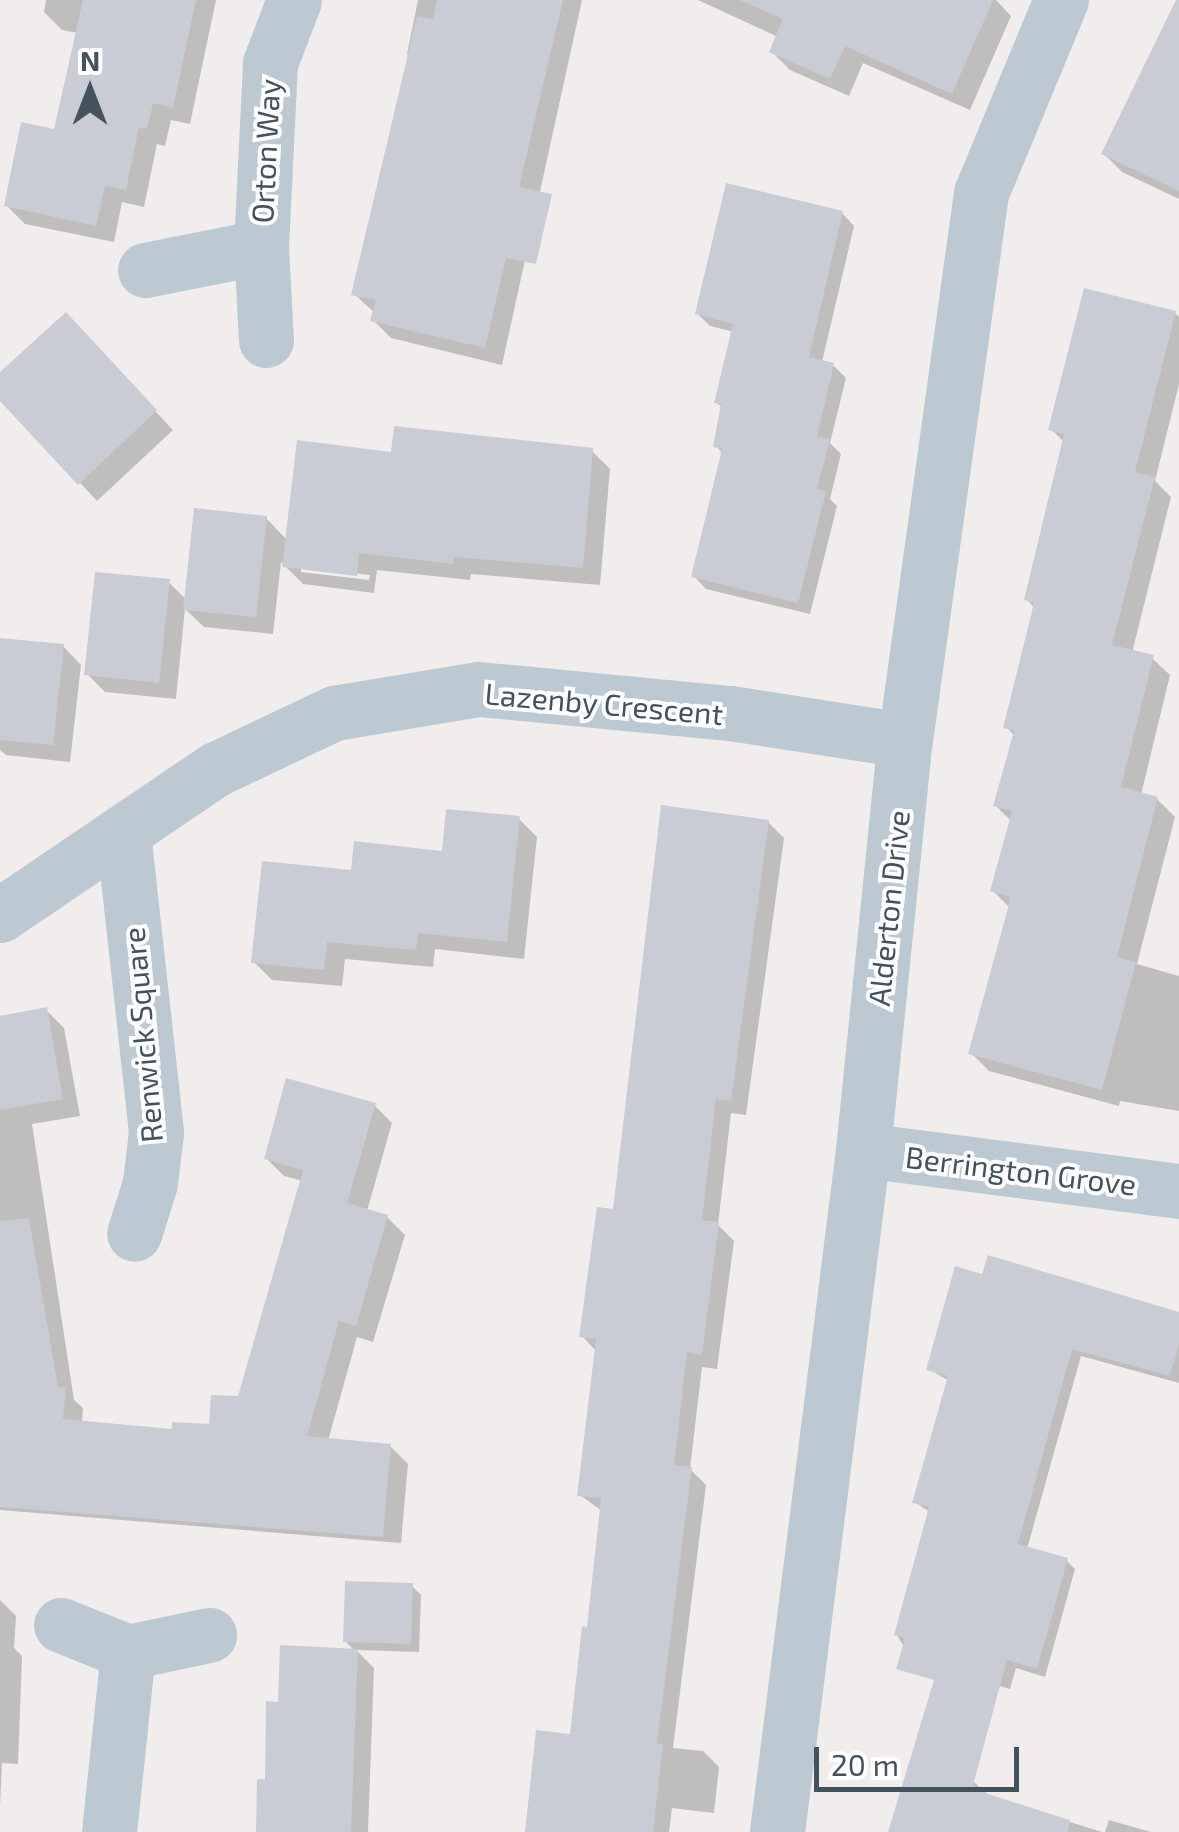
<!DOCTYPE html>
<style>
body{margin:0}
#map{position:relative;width:1179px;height:1832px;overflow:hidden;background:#f1eded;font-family:"Exo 2",sans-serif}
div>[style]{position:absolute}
.shadow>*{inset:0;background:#0003}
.building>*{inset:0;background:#c9ccd4}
.street>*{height:55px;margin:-27.5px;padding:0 27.5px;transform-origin:27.5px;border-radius:27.5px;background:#bcc9d2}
span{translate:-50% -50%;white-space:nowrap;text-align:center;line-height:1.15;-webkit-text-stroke:8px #fff;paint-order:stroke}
.street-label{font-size:30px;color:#44525d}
.north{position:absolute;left:40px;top:40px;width:100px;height:100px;-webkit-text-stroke:8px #fff;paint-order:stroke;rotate:0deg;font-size:28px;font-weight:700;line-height:40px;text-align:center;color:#44525d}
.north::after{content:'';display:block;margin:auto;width:35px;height:45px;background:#44525d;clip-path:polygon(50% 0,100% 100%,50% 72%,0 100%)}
.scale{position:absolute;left:814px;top:1747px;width:205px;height:45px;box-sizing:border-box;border:5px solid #44525d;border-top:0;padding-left:12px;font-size:30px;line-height:35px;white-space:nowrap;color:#44525d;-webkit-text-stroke:8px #fff;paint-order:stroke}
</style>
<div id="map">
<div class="shadow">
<i style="clip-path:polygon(46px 0,216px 0,190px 124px,171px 120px,165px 146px,157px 144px,144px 207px,122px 202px,114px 242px,25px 224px,7px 206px,56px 132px,78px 33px,62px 30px,44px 12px)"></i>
<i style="clip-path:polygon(418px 0,582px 0,502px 365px,391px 338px,373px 320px,375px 313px,354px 294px,410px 57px,407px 54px)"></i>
<i style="clip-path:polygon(698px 0,996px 0,1011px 16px,970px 110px,863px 63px,849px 96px,790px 70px,772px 52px,778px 37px)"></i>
<i style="clip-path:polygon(1179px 74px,1179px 199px,1122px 172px,1104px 154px)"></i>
<i style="clip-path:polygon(842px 213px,854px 226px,822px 362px,833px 365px,846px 378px,830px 443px,841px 454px,830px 499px,837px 506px,810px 614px,706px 589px,694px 576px,723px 454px,716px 446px,723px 408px,716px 402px,734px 332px,710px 326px,698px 314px)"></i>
<i style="clip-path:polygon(1175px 313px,1179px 317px,1179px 384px,1155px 481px,1171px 497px,1132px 653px,1152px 658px,1170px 675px,1141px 795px,1157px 799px,1175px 817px,1137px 964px,1179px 976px,1179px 1111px,1120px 1101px,1119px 1106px,989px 1071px,971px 1053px,1011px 909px,993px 891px,1011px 821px,996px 806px,1015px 736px,1006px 727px,1035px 608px,1027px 600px,1065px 443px,1051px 429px)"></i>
<i style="clip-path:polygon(83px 334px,173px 430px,97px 501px,0 397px,0 376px)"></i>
<i style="clip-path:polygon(evenodd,592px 451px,610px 469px,600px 585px,471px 574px,470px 580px,377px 570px,374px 593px,303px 584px,281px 562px,273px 634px,204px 627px,185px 609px,176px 699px,105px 692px,87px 674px,168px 582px,187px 600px,266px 518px,288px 541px,592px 451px,301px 567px,370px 575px,369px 580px,301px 572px,301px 567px)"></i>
<i style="clip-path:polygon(0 640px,63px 646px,81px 665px,70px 762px,6px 755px,0 750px)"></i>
<i style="clip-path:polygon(519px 819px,537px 837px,524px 959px,435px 949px,433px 967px,345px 959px,342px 986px,272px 980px,254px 962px,444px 854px)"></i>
<i style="clip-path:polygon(768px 822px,784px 838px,746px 1115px,731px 1113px,718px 1225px,734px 1241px,717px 1369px,702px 1367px,690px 1469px,706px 1485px,673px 1748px,703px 1751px,719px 1767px,714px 1813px,672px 1808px,669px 1832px,554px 1832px,589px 1629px,602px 1511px,580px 1495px,597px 1352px,582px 1336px,615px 1211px)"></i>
<i style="clip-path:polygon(46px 1010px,64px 1028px,80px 1116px,32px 1124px,74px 1400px,83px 1408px,82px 1423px,174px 1431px,212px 1427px,240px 1399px,303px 1181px,284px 1176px,266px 1158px,375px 1106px,392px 1123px,367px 1211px,387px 1217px,405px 1235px,373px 1342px,357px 1337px,328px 1441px,390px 1446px,408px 1464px,401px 1543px,0 1510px,0 1019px)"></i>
<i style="clip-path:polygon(984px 1277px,1179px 1314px,1179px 1383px,1081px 1356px,1027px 1549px,1066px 1560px,1075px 1569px,1045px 1677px,1016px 1668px,1010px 1689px,912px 1661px,897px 1635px,931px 1513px,915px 1502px,949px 1381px,929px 1369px)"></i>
<i style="clip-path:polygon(412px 1586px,421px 1595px,419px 1652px,356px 1650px,374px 1668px,368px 1832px,258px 1832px,281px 1705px,355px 1651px,345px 1641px)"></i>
<i style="clip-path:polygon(0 1600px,16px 1616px,14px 1648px,22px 1656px,18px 1764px,2px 1763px,0 1807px)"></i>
<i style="clip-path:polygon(973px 1781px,990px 1797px,1102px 1832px,890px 1832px)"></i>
<i style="clip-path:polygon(1109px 1820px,1151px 1832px,1105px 1832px)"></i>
</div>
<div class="building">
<i style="clip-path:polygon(83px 0,196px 0,173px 108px,153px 103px,147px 129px,139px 127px,126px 190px,105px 186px,96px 226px,4px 206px,21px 122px,54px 129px)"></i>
<i style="clip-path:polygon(437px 0,563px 0,519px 187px,552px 194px,536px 264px,506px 258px,485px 348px,370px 321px,376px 300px,351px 295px,417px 16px,433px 19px)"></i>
<i style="clip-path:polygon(740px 0,993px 0,952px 94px,845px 46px,830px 79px,769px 52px,783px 19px)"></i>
<i style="clip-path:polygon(1176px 0,1179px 0,1179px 191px,1101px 154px)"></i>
<i style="clip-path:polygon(726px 183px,843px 211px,809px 357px,834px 363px,817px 437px,830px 439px,817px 489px,826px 491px,798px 603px,691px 577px,722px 449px,713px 447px,721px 404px,714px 403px,733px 324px,695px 314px)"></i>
<i style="clip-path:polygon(1084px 288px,1176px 311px,1135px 472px,1155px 477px,1112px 645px,1154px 655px,1121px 787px,1158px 797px,1117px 957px,1136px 962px,1102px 1090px,968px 1054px,1011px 897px,990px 891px,1012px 811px,993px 806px,1014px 731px,1003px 728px,1034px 603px,1024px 600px,1064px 434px,1048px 430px)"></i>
<i style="clip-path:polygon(66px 312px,157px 410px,78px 485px,0 401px,0 372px)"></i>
<i style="clip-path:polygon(394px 426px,593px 448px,583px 568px,454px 557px,453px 564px,359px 553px,357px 576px,282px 567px,297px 440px,391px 452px)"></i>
<i style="clip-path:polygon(194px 508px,267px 516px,256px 617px,183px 610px)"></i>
<i style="clip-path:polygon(95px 572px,170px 579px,159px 683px,84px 675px)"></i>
<i style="clip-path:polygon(0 638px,64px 644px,53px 745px,0 740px)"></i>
<i style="clip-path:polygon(661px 805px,769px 820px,731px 1101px,716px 1099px,702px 1220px,719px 1222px,702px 1355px,687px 1352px,674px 1465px,692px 1467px,657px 1743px,663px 1744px,653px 1832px,525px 1832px,536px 1730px,570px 1734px,582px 1626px,587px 1627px,601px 1498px,577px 1496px,596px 1339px,579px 1337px,597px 1207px,613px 1209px)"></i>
<i style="clip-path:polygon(446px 809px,520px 816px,507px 942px,418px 933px,416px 950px,327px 942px,324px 970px,251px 963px,262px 861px,351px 870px,354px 841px,442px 851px)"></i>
<i style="clip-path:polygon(47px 1007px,63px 1099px,0 1110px,0 1016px)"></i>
<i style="clip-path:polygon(286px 1078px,376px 1103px,347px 1203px,388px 1215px,356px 1326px,339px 1321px,307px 1436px,391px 1444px,383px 1537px,0 1507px,0 1221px,29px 1218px,58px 1387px,66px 1388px,63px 1419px,172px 1429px,172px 1422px,209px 1424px,211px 1395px,238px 1396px,303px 1170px,264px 1159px)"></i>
<i style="clip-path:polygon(988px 1255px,1179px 1312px,1179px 1344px,1170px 1376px,1072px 1349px,1018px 1544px,1068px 1558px,1037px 1669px,1007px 1660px,972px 1789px,1070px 1820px,1068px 1832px,888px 1832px,934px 1680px,896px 1669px,905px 1638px,894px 1635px,929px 1507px,912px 1503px,948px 1376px,926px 1370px,955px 1266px,982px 1274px)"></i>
<i style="clip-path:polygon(345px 1581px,413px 1583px,411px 1644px,343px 1642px)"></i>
<i style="clip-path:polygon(280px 1645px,358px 1649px,351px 1832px,256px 1832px,257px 1779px,265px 1779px,266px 1701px,278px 1702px)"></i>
</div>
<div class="street">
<i style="left:145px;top:270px;width:118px;rotate:-11.2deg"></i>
<i style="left:266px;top:340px;width:93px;rotate:-93.1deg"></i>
<i style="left:261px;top:247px;width:184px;rotate:-87.2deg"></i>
<i style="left:270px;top:63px;width:67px;rotate:-69.1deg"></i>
<i style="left:123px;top:833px;width:301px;rotate:83.7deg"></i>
<i style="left:156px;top:1132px;width:51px;rotate:96.7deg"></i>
<i style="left:150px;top:1183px;width:53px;rotate:107.4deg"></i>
<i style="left:0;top:915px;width:261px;rotate:-34.1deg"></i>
<i style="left:216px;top:769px;width:131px;rotate:-25.4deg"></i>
<i style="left:334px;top:713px;width:147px;rotate:-9.4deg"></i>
<i style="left:479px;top:689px;width:252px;rotate:5.5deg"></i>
<i style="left:730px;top:713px;width:177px;rotate:8.8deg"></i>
<i style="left:863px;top:1150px;width:319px;rotate:7.4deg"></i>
<i style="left:61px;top:1625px;width:72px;rotate:21.9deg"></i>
<i style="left:128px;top:1652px;width:83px;rotate:-11.9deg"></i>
<i style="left:109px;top:1832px;width:181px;rotate:-84deg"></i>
<i style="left:777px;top:1832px;width:687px;rotate:-82.81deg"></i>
<i style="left:863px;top:1150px;width:412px;rotate:-84.2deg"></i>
<i style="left:905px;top:740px;width:552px;rotate:-82.09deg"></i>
<i style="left:981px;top:193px;width:209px;rotate:-67.5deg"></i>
</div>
<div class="street-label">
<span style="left:265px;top:151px;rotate:-87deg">Orton Way</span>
<span style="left:604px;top:703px;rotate:5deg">Lazenby Crescent</span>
<span style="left:888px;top:908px;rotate:-84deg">Alderton Drive</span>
<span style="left:142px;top:1035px;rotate:-95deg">Renwick Square</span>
<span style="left:1021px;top:1170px;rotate:7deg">Berrington Grove</span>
</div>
<div class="north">N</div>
<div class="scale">20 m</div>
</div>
